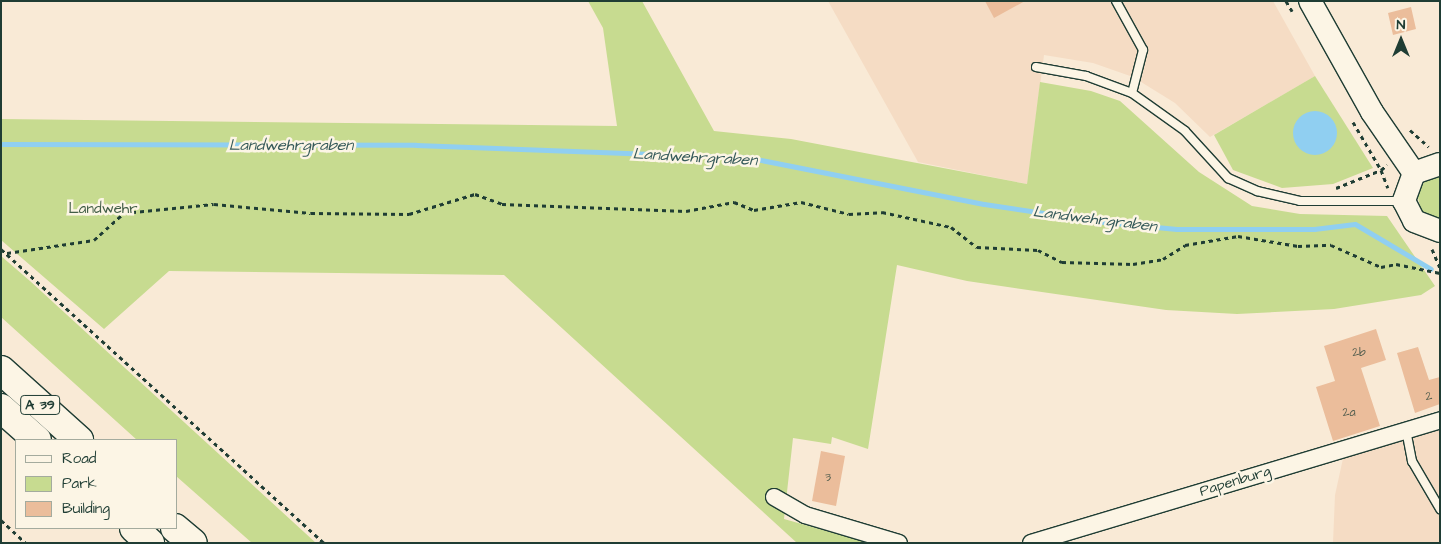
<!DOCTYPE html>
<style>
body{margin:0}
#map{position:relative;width:1441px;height:544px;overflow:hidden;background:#f9ead6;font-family:"Architects Daughter",sans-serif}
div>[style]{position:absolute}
.built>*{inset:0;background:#f5dcc4}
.green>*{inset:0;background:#c7db90}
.water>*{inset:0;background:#90cff1}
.round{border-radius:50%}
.stream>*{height:5px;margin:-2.5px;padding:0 2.5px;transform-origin:2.5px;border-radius:2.5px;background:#90cff1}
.building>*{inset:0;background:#ebbd9b}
.path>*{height:3px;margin-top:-1.5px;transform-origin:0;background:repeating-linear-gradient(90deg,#1f3d34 0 4px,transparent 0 8px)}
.roads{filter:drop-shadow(1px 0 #1f3d34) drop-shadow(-1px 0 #1f3d34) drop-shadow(0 1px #1f3d34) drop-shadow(0 -1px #1f3d34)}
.service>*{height:8px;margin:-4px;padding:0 4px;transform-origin:4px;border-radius:4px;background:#fcf5e5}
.minor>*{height:16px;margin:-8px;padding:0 8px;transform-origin:8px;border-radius:8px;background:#fcf5e5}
.secondary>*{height:22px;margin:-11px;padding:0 11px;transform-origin:11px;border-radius:11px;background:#fcf5e5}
.motorway>*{height:28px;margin:-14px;padding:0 14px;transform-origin:14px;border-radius:14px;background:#fcf5e5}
span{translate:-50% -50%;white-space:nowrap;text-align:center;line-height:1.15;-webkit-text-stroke:5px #fcf5e5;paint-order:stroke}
.number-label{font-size:12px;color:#525d4e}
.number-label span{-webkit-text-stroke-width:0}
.shield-label span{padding:1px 4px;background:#fcf5e5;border:1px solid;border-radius:4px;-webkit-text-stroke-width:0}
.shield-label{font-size:14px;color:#1f3d34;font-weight:700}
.park-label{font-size:15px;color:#415d46}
.street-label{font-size:15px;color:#1f3d34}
.water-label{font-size:16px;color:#365a5a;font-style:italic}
.frame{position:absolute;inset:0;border:2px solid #1f3d34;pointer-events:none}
.legend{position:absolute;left:15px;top:439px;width:162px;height:90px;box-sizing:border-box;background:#fcf5e5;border:1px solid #a4ab9e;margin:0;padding:6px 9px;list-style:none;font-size:15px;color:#1f3d34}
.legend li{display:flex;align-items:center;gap:10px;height:25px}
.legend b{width:25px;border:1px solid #a4ab9e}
.north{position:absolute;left:1376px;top:15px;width:50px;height:50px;-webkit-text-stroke:4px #fcf5e5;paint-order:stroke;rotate:0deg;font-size:14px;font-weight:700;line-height:20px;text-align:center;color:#1f3d34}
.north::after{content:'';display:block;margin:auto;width:18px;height:22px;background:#1f3d34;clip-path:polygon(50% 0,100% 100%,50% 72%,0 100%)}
</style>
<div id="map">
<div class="built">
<i style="clip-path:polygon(828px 1px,1273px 1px,1315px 76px,1210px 137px,1175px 103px,1133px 77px,1093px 63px,1044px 55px,1027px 184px,918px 162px)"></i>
<i style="clip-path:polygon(1440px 429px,1440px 543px,1333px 543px,1335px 495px,1344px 454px)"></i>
</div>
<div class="green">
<i style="clip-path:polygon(588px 1px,642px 1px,714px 131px,791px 139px,1027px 184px,1040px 82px,1091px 91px,1120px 101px,1199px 172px,1252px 206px,1300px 214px,1387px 216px,1435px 286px,1421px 295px,1334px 309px,1237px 314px,1166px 310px,967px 281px,897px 265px,868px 449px,832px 437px,831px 444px,793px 438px,784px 519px,869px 543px,797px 543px,504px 275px,169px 271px,104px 329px,1px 240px,1px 119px,617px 126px,603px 28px)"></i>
<i style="clip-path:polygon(1315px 76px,1373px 168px,1333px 184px,1282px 188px,1233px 170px,1214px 135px)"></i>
<i style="clip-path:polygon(1440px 175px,1440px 219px,1421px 211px,1417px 193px,1428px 177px)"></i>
<i style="clip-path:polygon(1px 256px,30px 281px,316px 543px,252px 543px,176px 476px,176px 440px,137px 440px,1px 317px)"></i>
</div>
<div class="water">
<i class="round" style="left:1293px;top:111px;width:44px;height:44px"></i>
</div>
<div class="stream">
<i style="left:1px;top:144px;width:415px;rotate:0.1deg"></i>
<i style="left:416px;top:145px;width:335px;rotate:2.2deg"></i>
<i style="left:751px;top:158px;width:237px;rotate:11.2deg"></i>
<i style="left:984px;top:204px;width:121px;rotate:8.5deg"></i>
<i style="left:1104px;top:222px;width:73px;rotate:5.5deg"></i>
<i style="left:1177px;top:229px;width:137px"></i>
<i style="left:1314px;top:229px;width:41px;rotate:-7deg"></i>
<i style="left:1355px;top:224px;width:88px;rotate:30.6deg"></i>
</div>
<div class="building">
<i style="clip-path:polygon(985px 1px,1025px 1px,994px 18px)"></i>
<i style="clip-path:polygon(1411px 7px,1416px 29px,1393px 35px,1388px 13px)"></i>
<i style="clip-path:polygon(1376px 329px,1386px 360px,1361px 368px,1380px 426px,1333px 441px,1316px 387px,1335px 381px,1324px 346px)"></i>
<i style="clip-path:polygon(1418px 347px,1429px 380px,1440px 377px,1440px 404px,1415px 413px,1397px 353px)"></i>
<i style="clip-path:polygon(821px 451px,845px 456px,836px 506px,812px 501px)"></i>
</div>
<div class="path">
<i style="left:1286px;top:1px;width:12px;rotate:59deg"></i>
<i style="left:1353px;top:122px;width:56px;rotate:59.7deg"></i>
<i style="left:1381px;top:170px;width:8px;rotate:-40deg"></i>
<i style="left:1410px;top:130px;width:25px;rotate:42deg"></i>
<i style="left:1336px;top:188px;width:48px;rotate:-21.8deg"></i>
<i style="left:1381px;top:170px;width:19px;rotate:69deg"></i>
<i style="left:1px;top:249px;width:437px;rotate:42.3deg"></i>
<i style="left:1432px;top:249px;width:21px;rotate:67deg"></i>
<i style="left:7px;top:253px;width:88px;rotate:-8.5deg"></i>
<i style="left:94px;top:240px;width:40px;rotate:-42deg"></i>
<i style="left:124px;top:213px;width:90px;rotate:-5.7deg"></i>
<i style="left:214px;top:204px;width:97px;rotate:5.3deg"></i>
<i style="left:311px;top:213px;width:98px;rotate:0.6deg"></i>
<i style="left:409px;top:214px;width:69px;rotate:-16.9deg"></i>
<i style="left:475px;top:194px;width:29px;rotate:20deg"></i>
<i style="left:502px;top:204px;width:184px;rotate:2.2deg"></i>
<i style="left:686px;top:211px;width:49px;rotate:-10.6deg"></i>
<i style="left:734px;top:202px;width:22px;rotate:22deg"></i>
<i style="left:754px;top:210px;width:48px;rotate:-9.7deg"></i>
<i style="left:801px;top:202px;width:49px;rotate:14deg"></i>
<i style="left:849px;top:214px;width:33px;rotate:-3deg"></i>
<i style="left:882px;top:212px;width:71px;rotate:12.3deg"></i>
<i style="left:951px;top:227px;width:33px;rotate:38deg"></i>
<i style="left:977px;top:247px;width:61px;rotate:2.8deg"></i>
<i style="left:1038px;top:250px;width:27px;rotate:27deg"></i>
<i style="left:1062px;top:262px;width:71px;rotate:1.6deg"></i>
<i style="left:1133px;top:264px;width:30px;rotate:-9deg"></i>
<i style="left:1163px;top:259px;width:26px;rotate:-32deg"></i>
<i style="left:1185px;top:245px;width:54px;rotate:-9.6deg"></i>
<i style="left:1238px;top:236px;width:61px;rotate:9.5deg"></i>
<i style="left:1298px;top:246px;width:33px;rotate:-2deg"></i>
<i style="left:1331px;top:245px;width:55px;rotate:23.7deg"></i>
<i style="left:1381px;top:267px;width:15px;rotate:-11deg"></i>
<i style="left:1396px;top:264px;width:45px;rotate:11.6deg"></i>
<i style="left:1px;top:520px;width:34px;rotate:43deg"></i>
</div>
<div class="roads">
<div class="service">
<i style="left:1116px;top:1px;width:56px;rotate:61.1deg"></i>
<i style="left:1143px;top:50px;width:44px;rotate:104.3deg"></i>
<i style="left:1036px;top:67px;width:51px;rotate:10.2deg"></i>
<i style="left:1086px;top:76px;width:49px;rotate:20.3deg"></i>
<i style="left:1132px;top:93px;width:65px;rotate:35.6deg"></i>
<i style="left:1185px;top:131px;width:64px;rotate:47.5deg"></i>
<i style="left:1228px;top:178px;width:32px;rotate:24deg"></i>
<i style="left:1257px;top:191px;width:44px;rotate:13.1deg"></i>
<i style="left:1300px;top:201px;width:102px"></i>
<i style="left:1406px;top:430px;width:32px;rotate:79deg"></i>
<i style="left:1412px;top:461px;width:56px;rotate:59.7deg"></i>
</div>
<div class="minor">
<i style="left:774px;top:497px;width:36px;rotate:30deg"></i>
<i style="left:805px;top:515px;width:98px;rotate:16.6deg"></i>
<i style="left:1031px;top:543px;width:427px;rotate:-16.7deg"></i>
</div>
<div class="secondary">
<i style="left:1310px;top:1px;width:127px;rotate:60.8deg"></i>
<i style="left:1372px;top:112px;width:74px;rotate:55.5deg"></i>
<i style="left:1440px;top:164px;width:28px;rotate:161deg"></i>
<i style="left:1414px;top:173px;width:30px;rotate:110deg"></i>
<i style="left:1404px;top:201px;width:22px;rotate:63deg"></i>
<i style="left:1414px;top:221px;width:28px;rotate:21deg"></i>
</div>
<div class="motorway">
<i style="left:1px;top:370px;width:105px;rotate:41.9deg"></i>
<i style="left:1px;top:408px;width:48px;rotate:41.6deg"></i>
<i style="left:134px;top:528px;width:22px;rotate:43deg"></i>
<i style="left:175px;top:528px;width:23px;rotate:40deg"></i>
</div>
</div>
<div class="number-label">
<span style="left:1359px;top:353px">2b</span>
<span style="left:1429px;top:397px">2</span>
<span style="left:1349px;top:413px">2a</span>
<span style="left:828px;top:478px">3</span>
</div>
<div class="shield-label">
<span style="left:40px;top:405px">A 39</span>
</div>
<div class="park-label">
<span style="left:103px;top:209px">Landwehr</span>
</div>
<div class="street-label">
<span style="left:1235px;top:481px;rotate:-17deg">Papenburg</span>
</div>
<div class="water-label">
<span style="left:291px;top:145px">Landwehrgraben</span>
<span style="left:695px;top:157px;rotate:3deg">Landwehrgraben</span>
<span style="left:1095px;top:219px;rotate:7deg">Landwehrgraben</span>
</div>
<div class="frame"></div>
<ul class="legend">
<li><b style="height:6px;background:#fcf5e5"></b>Road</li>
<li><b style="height:14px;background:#c7db90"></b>Park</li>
<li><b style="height:14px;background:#ebbd9b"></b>Building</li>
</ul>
<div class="north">N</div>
</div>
